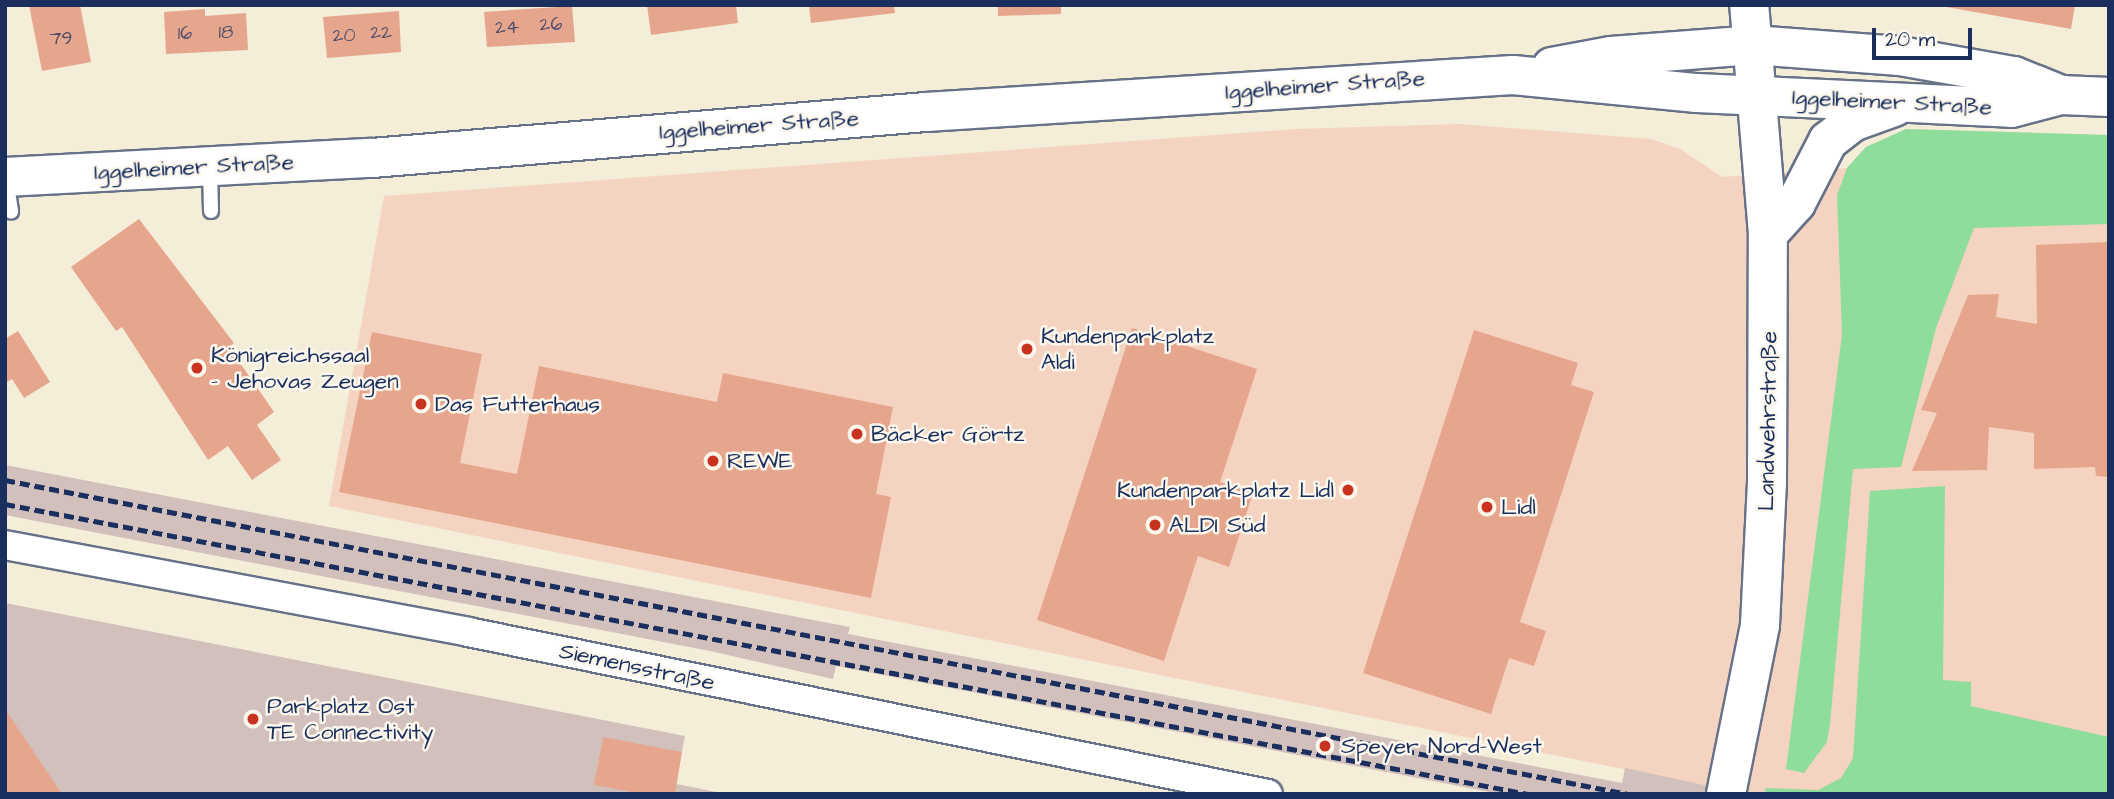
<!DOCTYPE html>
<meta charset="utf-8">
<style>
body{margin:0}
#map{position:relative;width:2114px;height:799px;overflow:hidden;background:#f4edd7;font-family:"Architects Daughter",sans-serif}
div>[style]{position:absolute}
.built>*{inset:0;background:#f5d3c1}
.industrial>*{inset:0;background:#d1c0bc}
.green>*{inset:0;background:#8edd9b}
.building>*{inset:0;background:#e6a68d}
.roads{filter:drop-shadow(2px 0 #677288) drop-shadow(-2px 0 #677288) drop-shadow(0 2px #677288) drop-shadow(0 -2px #677288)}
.service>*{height:14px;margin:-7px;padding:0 7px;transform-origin:7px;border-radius:7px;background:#fff}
.minor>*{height:28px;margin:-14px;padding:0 14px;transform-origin:14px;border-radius:14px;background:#fff}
.secondary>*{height:38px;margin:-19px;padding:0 19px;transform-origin:19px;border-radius:19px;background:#fff}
.rail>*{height:5px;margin-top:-2.5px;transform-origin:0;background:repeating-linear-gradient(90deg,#1b2f5e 0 10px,transparent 0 15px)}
.dots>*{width:19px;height:19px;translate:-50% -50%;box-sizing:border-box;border:4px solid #fbf7ec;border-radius:50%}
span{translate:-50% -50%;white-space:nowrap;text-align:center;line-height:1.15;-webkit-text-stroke:5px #fbf7ec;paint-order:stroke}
.number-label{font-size:19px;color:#4e4d6a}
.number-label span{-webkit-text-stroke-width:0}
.street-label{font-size:23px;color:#1b2f5e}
.poi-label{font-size:23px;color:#1b2f5e}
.left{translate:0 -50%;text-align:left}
.right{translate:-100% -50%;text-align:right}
.frame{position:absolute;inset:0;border:7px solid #1b2f5e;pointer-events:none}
.scale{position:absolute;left:1872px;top:28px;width:100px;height:32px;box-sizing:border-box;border:4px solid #1b2f5e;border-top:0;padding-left:9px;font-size:21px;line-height:24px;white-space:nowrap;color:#1b2f5e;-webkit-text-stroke:5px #fbf7ec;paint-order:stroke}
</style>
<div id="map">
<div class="built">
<i style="clip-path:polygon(1459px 124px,1651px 139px,1680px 149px,1722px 177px,1847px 168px,1866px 147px,1906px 129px,2109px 135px,2109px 794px,1746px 794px,329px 506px,384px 196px,1296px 129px)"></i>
</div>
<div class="industrial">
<i style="clip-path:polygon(5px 465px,850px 627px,848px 634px,1622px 783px,1625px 768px,1746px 794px,1500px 794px,836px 666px,833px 679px,710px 651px,5px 515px)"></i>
<i style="clip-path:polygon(5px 603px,685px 736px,676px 784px,727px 794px,5px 794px)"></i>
</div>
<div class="green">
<i style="clip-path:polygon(1906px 129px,2109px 135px,2109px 224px,1974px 228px,1936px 328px,1901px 467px,1853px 469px,1830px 724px,1827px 742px,1804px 773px,1786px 769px,1842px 335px,1837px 195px,1847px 168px,1866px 147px)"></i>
<i style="clip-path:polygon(1945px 486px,1943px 680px,1971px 682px,1971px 706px,2109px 737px,2109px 794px,1764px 794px,1766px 788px,1818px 790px,1841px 778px,1853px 758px,1870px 491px)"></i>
</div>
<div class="building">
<i style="clip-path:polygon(29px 5px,80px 5px,91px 62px,42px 71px)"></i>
<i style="clip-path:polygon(647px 5px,736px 5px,738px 23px,651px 35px)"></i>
<i style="clip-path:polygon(809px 5px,894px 5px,895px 13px,811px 23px)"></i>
<i style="clip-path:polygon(998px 5px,1061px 5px,1061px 14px,998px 16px)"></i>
<i style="clip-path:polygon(1935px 5px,2075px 5px,2071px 29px)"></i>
<i style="clip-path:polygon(572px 6px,575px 42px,487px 47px,484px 12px)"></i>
<i style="clip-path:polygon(205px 9px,205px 16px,246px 13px,248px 50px,166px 54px,164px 12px)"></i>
<i style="clip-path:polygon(399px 11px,401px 52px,327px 58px,323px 17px)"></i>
<i style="clip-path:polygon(139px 219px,234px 343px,229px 347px,274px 412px,257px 425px,281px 460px,252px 480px,228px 446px,208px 460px,122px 327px,116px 331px,71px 267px)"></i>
<i style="clip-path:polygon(2109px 242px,2109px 477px,2096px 476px,2095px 467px,2034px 469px,2034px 433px,1989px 427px,1987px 470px,1912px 471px,1937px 413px,1921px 410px,1968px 295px,1999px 294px,1996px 317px,2037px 324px,2036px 245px)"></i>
<i style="clip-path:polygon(1132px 328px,1257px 369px,1220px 482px,1253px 493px,1229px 567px,1198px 556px,1164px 661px,1037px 620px)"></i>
<i style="clip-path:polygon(1474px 330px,1578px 363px,1571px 385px,1594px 392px,1520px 622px,1546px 631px,1534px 666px,1509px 658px,1491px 714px,1363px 673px)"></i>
<i style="clip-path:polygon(18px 331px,50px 382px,24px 398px,12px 379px,5px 383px,5px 339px)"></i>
<i style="clip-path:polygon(372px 332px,482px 354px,460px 463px,517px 474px,539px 366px,717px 402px,723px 373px,893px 407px,876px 494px,891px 497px,871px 598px,339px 492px)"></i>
<i style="clip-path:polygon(5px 709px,62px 794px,5px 794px)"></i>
<i style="clip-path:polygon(603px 737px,682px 752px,675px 794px,643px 794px,594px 785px)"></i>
</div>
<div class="roads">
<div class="service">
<i style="left:210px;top:169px;width:42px;rotate:88.6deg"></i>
<i style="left:6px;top:179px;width:33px;rotate:81deg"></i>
</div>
<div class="minor">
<i style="left:5px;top:545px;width:471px;rotate:10.6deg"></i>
<i style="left:468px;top:632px;width:816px;rotate:11.45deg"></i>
</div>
<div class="secondary">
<i style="left:1552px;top:67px;width:60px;rotate:-10.6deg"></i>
<i style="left:1611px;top:56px;width:142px;rotate:-4.4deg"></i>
<i style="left:1753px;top:45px;width:147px;rotate:4.3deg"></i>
<i style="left:1900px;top:56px;width:116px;rotate:10deg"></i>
<i style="left:2014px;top:76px;width:51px;rotate:22deg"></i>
<i style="left:5px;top:177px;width:367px;rotate:-3deg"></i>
<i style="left:372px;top:158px;width:556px;rotate:-4.75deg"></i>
<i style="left:926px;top:112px;width:588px;rotate:-3.61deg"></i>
<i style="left:1513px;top:75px;width:185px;rotate:5.6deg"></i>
<i style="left:1697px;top:93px;width:314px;rotate:2.7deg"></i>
<i style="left:2011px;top:108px;width:52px;rotate:-14.6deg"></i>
<i style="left:2061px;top:95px;width:48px;rotate:2.4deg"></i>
<i style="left:1768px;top:234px;width:42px;rotate:-47.9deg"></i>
<i style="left:1796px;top:203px;width:70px;rotate:-62.7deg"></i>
<i style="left:1828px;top:141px;width:31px;rotate:-38deg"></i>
<i style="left:1852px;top:122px;width:45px;rotate:-19.7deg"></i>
<i style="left:1726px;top:794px;width:172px;rotate:-78.6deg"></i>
<i style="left:1760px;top:625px;width:142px;rotate:-87.2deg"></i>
<i style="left:1767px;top:483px;width:249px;rotate:-89.8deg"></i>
<i style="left:1768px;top:234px;width:230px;rotate:-94.7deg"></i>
</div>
</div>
<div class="rail">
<i style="left:5px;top:480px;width:1653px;rotate:10.95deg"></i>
<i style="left:5px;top:504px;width:1550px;rotate:10.78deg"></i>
</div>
<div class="dots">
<i style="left:1027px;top:349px;background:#c8321e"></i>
<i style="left:197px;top:368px;background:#c8321e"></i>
<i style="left:421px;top:404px;background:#c8321e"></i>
<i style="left:857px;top:434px;background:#c8321e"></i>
<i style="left:713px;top:461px;background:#c8321e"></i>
<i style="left:1348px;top:490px;background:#c8321e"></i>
<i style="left:1487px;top:507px;background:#c8321e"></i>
<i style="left:1155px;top:525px;background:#c8321e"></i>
<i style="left:253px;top:719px;background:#c8321e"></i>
<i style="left:1325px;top:746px;background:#c8321e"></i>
</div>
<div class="number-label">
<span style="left:551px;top:25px">26</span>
<span style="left:507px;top:28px">24</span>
<span style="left:226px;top:33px">18</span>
<span style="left:381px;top:33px">22</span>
<span style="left:185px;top:34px">16</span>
<span style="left:344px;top:36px">20</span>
<span style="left:61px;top:39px">79</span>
</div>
<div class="street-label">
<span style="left:1325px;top:85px;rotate:-4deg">Iggelheimer Straße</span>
<span style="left:1892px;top:102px;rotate:3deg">Iggelheimer Straße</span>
<span style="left:759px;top:125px;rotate:-4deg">Iggelheimer Straße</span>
<span style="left:194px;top:167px;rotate:-3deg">Iggelheimer Straße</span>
<span style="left:1768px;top:421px;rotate:-89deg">Landwehrstraße</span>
<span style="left:637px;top:667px;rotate:12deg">Siemensstraße</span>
</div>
<div class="poi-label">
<span class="left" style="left:1041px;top:349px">Kundenparkplatz<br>Aldi</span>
<span class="left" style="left:211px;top:368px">Königreichssaal<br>- Jehovas Zeugen</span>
<span class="left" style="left:435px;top:404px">Das Futterhaus</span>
<span class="left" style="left:871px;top:434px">Bäcker Görtz</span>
<span class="left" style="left:727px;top:461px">REWE</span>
<span class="right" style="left:1334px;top:490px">Kundenparkplatz Lidl</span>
<span class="left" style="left:1501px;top:507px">Lidl</span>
<span class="left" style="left:1169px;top:525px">ALDI Süd</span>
<span class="left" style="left:267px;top:719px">Parkplatz Ost<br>TE Connectivity</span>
<span class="left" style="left:1341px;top:746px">Speyer Nord-West</span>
</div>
<div class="frame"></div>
<div class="scale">20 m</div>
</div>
